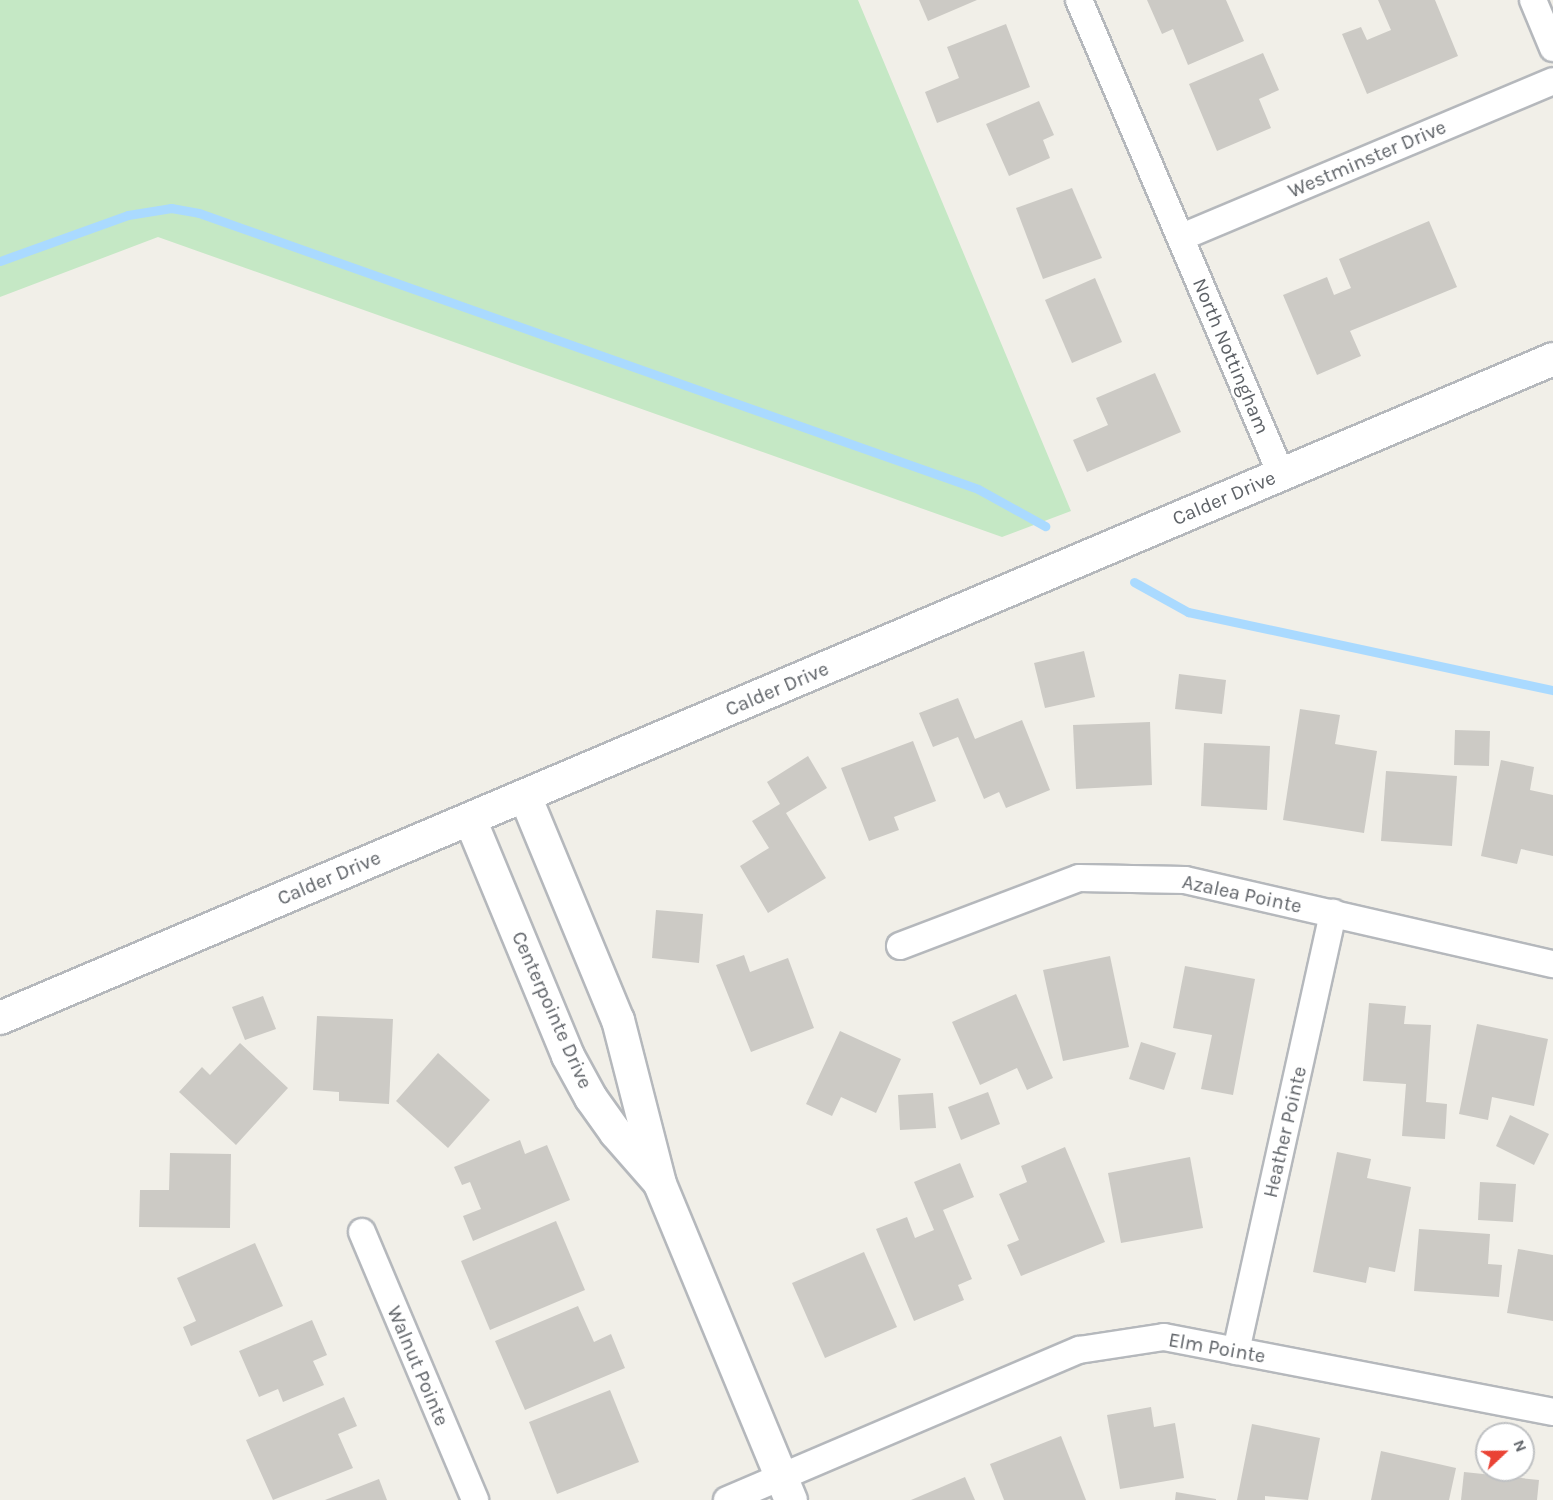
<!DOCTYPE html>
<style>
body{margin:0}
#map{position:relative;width:1553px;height:1500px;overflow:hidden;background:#f1efe8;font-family:Karla,sans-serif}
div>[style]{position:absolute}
.green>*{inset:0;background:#c5e8c5}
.stream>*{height:9px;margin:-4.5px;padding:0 4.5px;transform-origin:4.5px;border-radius:4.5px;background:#aadaff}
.building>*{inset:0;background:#cccac5}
.roads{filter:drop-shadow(2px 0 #b5b8bc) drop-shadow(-2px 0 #b5b8bc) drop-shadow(0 2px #b5b8bc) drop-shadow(0 -2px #b5b8bc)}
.minor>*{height:26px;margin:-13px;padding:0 13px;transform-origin:13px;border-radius:13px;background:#fff}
.tertiary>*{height:32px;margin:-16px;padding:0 16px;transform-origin:16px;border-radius:16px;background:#fff}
span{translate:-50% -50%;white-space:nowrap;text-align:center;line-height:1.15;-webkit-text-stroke:6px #fff;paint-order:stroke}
.street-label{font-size:20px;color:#5f6368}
.north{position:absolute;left:1475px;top:1422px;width:60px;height:60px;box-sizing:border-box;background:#fff;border:2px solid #bfc1c3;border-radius:50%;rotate:68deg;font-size:16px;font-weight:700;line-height:24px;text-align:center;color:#5f6368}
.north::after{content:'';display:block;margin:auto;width:21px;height:27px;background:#ea4335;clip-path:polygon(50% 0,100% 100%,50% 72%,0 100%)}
</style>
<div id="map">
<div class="green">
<i style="clip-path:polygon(0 0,858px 0,1071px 511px,1002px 537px,158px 237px,0 297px)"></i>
</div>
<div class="stream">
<i style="left:0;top:261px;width:136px;rotate:-19.8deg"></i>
<i style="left:128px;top:215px;width:44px;rotate:-9.2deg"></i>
<i style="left:171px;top:208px;width:28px;rotate:10deg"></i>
<i style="left:199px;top:213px;width:826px;rotate:19.51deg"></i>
<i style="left:978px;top:489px;width:77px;rotate:28.9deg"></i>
<i style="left:1134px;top:582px;width:62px;rotate:29.1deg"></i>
<i style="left:1188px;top:612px;width:373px;rotate:12.1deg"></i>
</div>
<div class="building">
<i style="clip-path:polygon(919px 0,977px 0,928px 21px)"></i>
<i style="clip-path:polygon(1147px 0,1226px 0,1244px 41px,1188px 65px,1173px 29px,1162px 34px)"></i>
<i style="clip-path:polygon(1378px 0,1435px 0,1458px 56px,1367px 94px,1342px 34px,1361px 27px,1367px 40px,1391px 30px)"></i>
<i style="clip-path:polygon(1006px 24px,1030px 87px,937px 123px,925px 92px,959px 78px,947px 47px)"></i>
<i style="clip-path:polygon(1263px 53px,1279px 90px,1259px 99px,1271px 128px,1217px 151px,1189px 84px)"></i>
<i style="clip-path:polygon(1039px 101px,1054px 135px,1043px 140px,1050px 158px,1009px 176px,986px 124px)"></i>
<i style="clip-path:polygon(1072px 188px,1102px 258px,1043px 279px,1016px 208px)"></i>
<i style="clip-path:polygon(1429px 221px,1457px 287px,1350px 331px,1361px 356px,1317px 375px,1283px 295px,1327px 277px,1334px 295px,1351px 288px,1339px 259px)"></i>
<i style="clip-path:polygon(1095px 278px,1122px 342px,1072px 363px,1045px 300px)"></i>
<i style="clip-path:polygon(1155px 373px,1181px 432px,1087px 472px,1073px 440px,1108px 425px,1096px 398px)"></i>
<i style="clip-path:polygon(1084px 651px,1095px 697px,1045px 708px,1034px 663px)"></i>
<i style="clip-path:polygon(1179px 674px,1226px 680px,1222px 714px,1175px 709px)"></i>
<i style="clip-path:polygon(958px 698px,975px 739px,1022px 720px,1050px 790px,1006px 808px,999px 792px,984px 799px,958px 737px,933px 747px,919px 713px)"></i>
<i style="clip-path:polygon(1300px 709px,1340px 715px,1335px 744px,1377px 751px,1364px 833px,1283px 820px)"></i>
<i style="clip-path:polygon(1150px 722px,1152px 785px,1076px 789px,1073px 725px)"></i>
<i style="clip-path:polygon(1455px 730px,1490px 731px,1489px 766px,1454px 765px)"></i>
<i style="clip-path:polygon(913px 741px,936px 801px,894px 817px,899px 830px,869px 841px,841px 768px)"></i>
<i style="clip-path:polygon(1204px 743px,1270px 746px,1267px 810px,1201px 806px)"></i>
<i style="clip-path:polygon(808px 756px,827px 788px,786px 813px,826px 878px,768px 913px,740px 866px,769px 848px,752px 821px,780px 804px,767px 782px)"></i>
<i style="clip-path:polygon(1501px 760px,1534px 767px,1530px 790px,1553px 795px,1553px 856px,1521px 849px,1517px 864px,1481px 856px)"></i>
<i style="clip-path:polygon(1386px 771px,1457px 776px,1452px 846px,1381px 841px)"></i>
<i style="clip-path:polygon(656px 910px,703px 914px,699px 963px,652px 958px)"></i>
<i style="clip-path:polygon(744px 955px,750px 972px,788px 958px,814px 1028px,751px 1052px,716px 965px)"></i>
<i style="clip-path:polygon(1110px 956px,1129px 1047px,1063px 1061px,1043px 970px)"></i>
<i style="clip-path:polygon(1185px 966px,1255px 979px,1233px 1095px,1201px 1089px,1212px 1035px,1173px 1028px)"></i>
<i style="clip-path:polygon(1016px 994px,1053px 1078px,1027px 1090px,1017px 1068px,980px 1085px,952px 1022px)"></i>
<i style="clip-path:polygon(263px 996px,276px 1029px,245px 1040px,232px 1007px)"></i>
<i style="clip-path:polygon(1369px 1003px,1406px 1006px,1404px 1024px,1431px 1025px,1426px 1102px,1447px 1104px,1445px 1139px,1402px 1136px,1406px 1084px,1363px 1081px)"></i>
<i style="clip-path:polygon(317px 1016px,393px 1019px,389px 1104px,339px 1101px,339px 1092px,313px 1090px)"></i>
<i style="clip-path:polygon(1477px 1024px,1548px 1039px,1534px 1106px,1492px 1097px,1488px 1120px,1459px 1114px)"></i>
<i style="clip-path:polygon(840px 1031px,901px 1059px,876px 1113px,841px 1097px,832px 1116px,806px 1104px)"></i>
<i style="clip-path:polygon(1141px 1042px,1176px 1053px,1164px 1090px,1129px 1079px)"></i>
<i style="clip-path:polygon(240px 1043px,288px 1088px,236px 1145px,179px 1092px,202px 1067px,210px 1075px)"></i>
<i style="clip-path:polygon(438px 1053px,490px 1100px,448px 1148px,396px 1101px)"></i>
<i style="clip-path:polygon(988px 1092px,1000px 1124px,961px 1140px,948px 1107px)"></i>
<i style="clip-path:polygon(933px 1093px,936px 1128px,900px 1130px,898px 1095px)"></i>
<i style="clip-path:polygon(1510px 1115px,1549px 1134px,1534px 1165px,1496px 1146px)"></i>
<i style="clip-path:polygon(520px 1140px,525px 1154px,547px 1145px,570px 1200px,473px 1241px,463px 1216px,481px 1209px,470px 1182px,462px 1185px,454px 1167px)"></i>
<i style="clip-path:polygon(1065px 1147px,1105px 1242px,1021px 1276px,1007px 1245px,1019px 1240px,999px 1194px,1027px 1182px,1021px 1166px)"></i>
<i style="clip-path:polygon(1337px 1152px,1371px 1159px,1367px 1178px,1411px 1187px,1395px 1272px,1369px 1267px,1366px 1283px,1313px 1272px)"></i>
<i style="clip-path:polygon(170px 1153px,231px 1154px,230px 1228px,139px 1227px,140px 1190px,169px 1190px)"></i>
<i style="clip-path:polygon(1190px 1157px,1203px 1228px,1121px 1243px,1108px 1173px)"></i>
<i style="clip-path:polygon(960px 1163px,974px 1197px,943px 1210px,972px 1279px,958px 1285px,964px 1300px,914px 1321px,876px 1229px,907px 1217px,915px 1238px,934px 1230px,914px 1182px)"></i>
<i style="clip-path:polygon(1480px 1182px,1516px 1184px,1513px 1222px,1478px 1220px)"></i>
<i style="clip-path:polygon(556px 1221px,585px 1290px,490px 1330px,461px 1261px)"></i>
<i style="clip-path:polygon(1419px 1229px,1490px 1234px,1488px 1264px,1502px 1265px,1499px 1297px,1414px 1291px)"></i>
<i style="clip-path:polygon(255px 1243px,283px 1306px,191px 1346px,183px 1327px,196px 1321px,177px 1278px)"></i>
<i style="clip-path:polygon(1518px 1249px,1553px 1255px,1553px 1321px,1507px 1313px)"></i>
<i style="clip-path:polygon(864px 1252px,897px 1327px,825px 1358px,792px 1283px)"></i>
<i style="clip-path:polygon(578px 1306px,594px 1342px,611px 1334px,625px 1368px,525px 1410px,495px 1341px)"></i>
<i style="clip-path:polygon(312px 1320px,327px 1355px,313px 1361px,324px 1385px,283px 1402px,278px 1389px,259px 1397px,239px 1351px)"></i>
<i style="clip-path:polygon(610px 1390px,639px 1462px,557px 1494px,529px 1422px)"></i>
<i style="clip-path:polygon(344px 1397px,357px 1426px,338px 1434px,353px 1468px,273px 1500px,246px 1440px)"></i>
<i style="clip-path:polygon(1151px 1407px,1154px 1427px,1175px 1423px,1184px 1478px,1120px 1489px,1107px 1415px)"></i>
<i style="clip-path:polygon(1252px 1424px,1320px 1438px,1308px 1500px,1265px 1496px,1265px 1500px,1237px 1500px)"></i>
<i style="clip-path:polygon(1061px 1436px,1086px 1500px,1004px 1500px,990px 1464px)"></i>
<i style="clip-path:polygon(1381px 1451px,1456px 1468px,1449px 1500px,1371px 1500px)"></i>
<i style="clip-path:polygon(1464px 1472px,1539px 1480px,1537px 1500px,1461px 1500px)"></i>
<i style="clip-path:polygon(965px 1477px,975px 1500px,911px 1500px)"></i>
<i style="clip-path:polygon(379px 1479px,387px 1500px,325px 1500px)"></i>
<i style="clip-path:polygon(1176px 1492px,1216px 1499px,1216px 1500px,1175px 1500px)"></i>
</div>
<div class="roads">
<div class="minor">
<i style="left:1079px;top:0;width:515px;rotate:66.92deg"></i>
<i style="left:1533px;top:0;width:52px;rotate:67.4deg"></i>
<i style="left:1182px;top:237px;width:402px;rotate:-22.8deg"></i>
<i style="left:900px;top:946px;width:191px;rotate:-20.8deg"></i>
<i style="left:1079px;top:878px;width:106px;rotate:1.1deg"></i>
<i style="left:1185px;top:880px;width:377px;rotate:12.9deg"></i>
<i style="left:362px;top:1232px;width:291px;rotate:67.1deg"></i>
<i style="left:1236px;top:1351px;width:449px;rotate:-77.5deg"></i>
<i style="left:727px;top:1500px;width:383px;rotate:-23.1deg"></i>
<i style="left:1079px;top:1350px;width:86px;rotate:-8.7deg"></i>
<i style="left:1164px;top:1337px;width:396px;rotate:10.9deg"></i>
</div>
<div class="tertiary">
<i style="left:525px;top:796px;width:243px;rotate:67.5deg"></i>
<i style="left:618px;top:1020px;width:169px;rotate:75.6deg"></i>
<i style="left:660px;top:1184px;width:342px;rotate:67.5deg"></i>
<i style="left:470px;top:819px;width:256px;rotate:67.5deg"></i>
<i style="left:568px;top:1056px;width:48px;rotate:61.3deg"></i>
<i style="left:591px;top:1098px;width:43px;rotate:54.5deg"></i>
<i style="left:616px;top:1133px;width:64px;rotate:48.8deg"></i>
<i style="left:0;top:1018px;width:1687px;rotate:-22.99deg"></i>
</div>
</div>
<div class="street-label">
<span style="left:1367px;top:159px;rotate:-23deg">Westminster Drive</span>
<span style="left:1231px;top:356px;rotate:67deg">North Nottingham</span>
<span style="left:1224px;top:498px;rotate:-23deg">Calder Drive</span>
<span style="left:777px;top:689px;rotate:-23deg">Calder Drive</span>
<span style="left:329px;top:878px;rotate:-23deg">Calder Drive</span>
<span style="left:1242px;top:894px;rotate:12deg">Azalea Pointe</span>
<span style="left:552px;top:1010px;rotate:66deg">Centerpointe Drive</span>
<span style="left:1285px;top:1132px;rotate:-77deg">Heather Pointe</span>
<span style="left:1217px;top:1348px;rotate:10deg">Elm Pointe</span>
<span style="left:418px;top:1366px;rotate:67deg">Walnut Pointe</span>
</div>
<div class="north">N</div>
</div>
